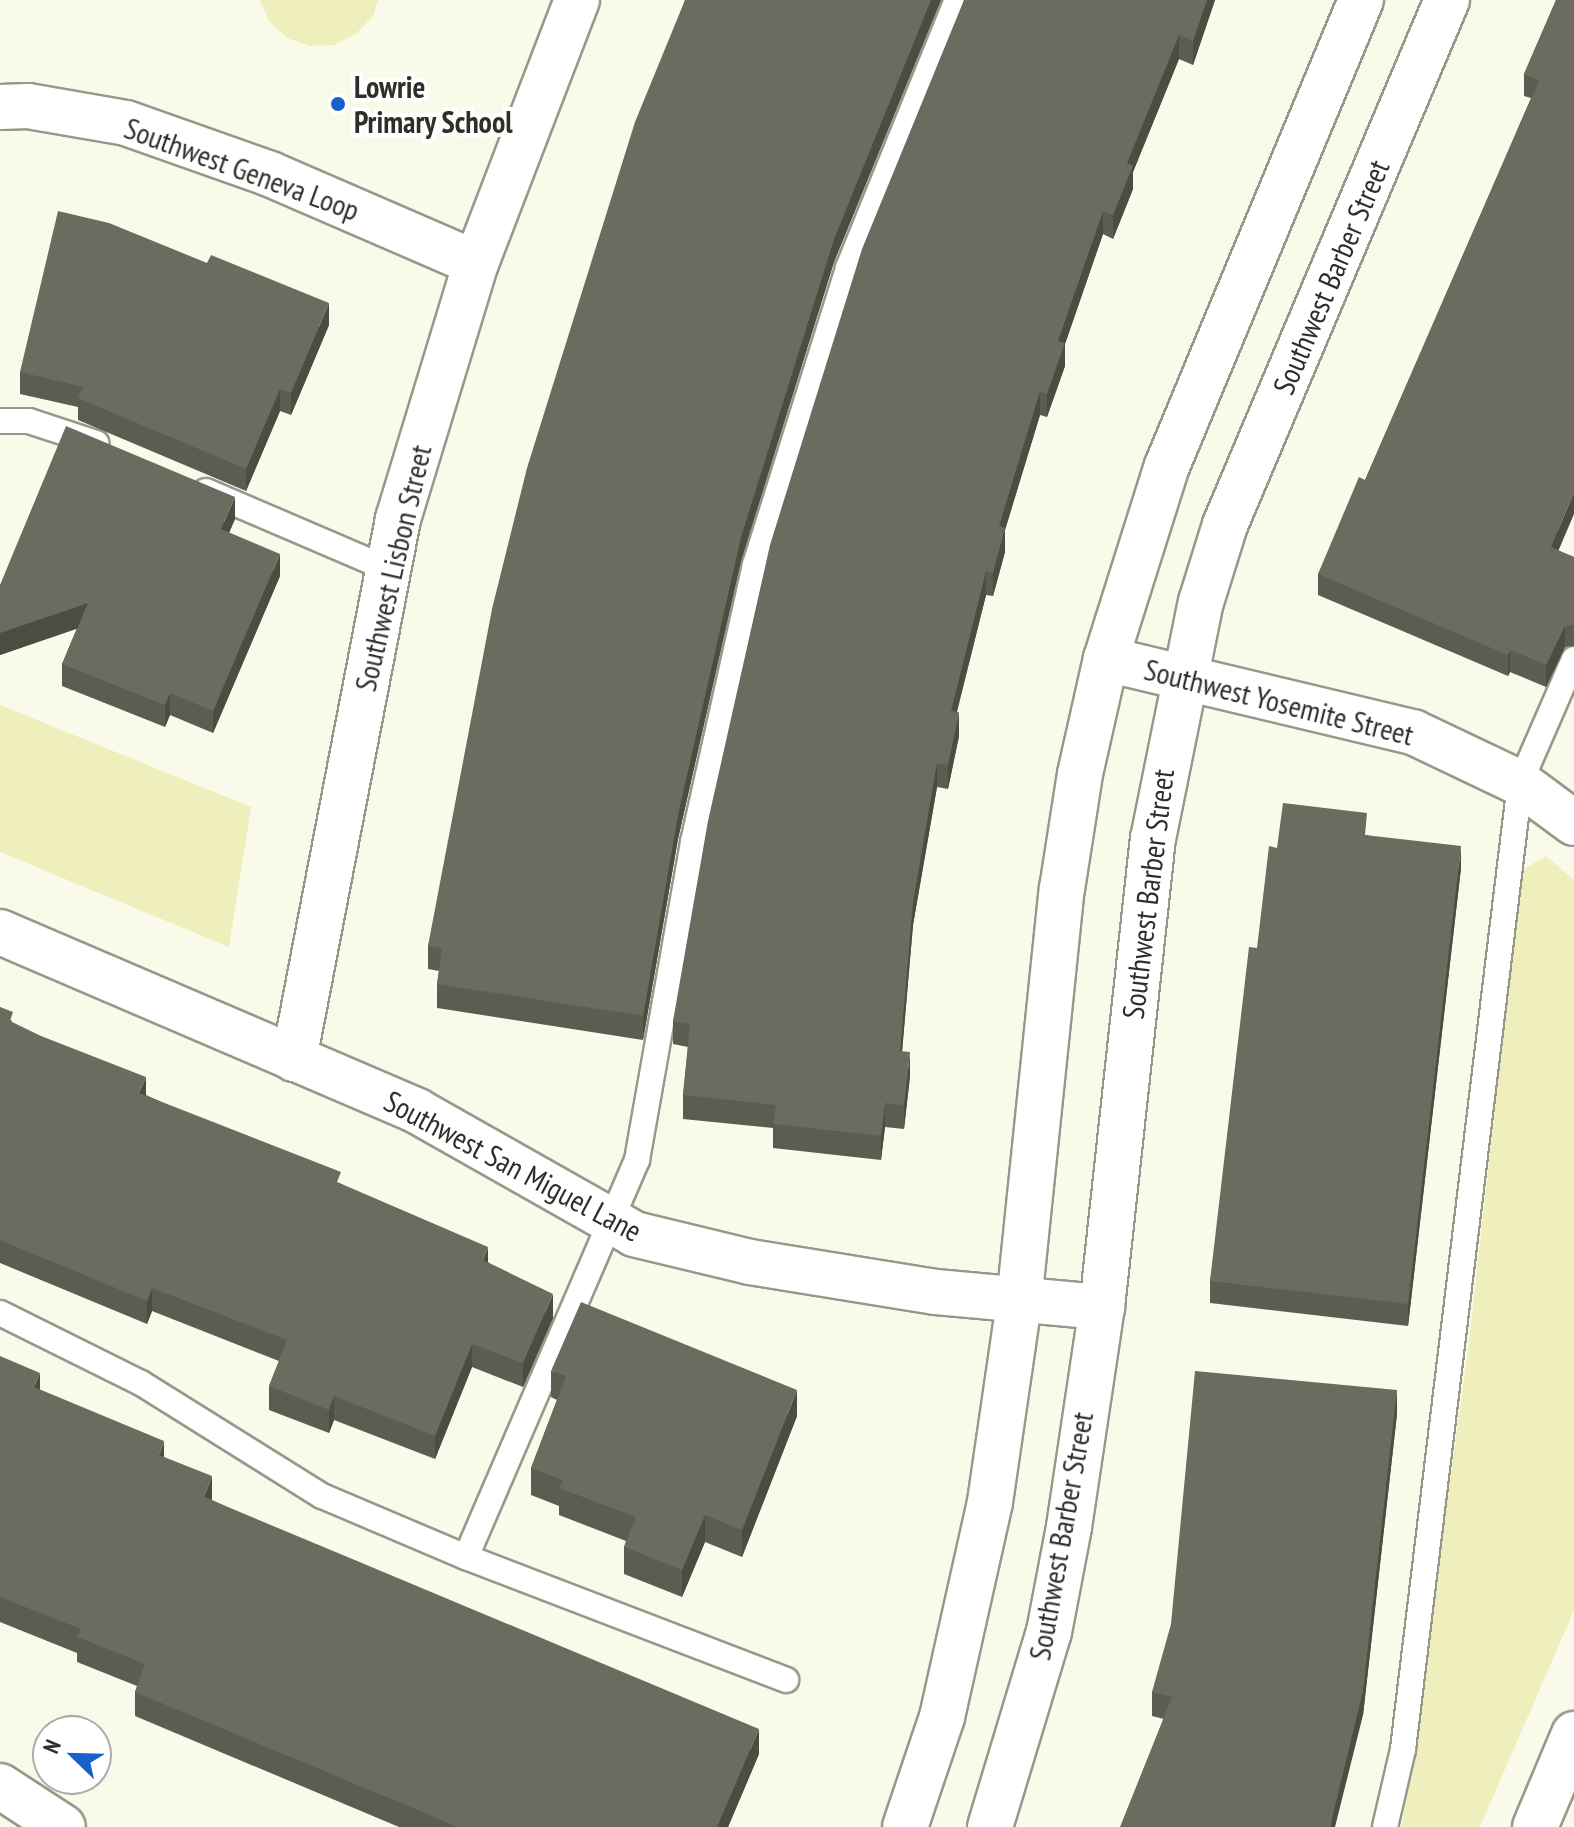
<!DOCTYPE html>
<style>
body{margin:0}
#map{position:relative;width:1574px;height:1827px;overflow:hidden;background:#f9faea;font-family:"PT Sans Narrow",sans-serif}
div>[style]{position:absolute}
.green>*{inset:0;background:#eeefbd}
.roads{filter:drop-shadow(2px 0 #98988a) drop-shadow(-2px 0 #98988a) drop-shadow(0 2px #98988a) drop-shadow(0 -2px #98988a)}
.service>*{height:24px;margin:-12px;padding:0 12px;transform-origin:12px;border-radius:12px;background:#fff}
.minor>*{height:44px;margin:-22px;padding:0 22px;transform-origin:22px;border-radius:22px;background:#fff}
.tertiary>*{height:44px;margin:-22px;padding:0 22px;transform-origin:22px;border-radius:22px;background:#fff}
.wall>*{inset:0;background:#5c5d52}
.shaded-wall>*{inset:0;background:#4b4c42}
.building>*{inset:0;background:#6b6c5f}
.dots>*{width:22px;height:22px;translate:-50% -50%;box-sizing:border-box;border:4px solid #fff;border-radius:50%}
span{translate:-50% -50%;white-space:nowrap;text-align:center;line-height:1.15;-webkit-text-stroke:8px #fff;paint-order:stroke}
.poi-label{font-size:30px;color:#2f2f2a;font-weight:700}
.left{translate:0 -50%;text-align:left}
.street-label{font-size:30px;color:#2f2f2a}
.north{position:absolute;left:32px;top:1715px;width:80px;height:80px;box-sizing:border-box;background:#fff;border:2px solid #acacaa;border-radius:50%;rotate:293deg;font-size:22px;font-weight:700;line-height:32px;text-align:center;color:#2f2f2a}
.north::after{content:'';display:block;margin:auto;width:28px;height:36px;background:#1860cb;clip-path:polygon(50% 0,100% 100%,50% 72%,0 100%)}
</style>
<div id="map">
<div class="green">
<i style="clip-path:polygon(260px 0,378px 0,373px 16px,356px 34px,334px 45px,310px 46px,287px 38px,269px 21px)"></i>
<i style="clip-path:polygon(0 705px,251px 807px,229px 947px,0 852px)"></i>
<i style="clip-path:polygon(1546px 856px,1574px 880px,1574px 1610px,1480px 1827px,1402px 1827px,1469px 1343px,1521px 871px)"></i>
</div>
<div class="roads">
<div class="service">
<i style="left:0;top:421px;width:29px"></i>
<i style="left:29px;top:421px;width:71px;rotate:18.2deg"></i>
<i style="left:206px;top:491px;width:198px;rotate:23.2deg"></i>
<i style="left:0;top:1313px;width:157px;rotate:26.4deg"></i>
<i style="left:141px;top:1383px;width:213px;rotate:32deg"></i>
<i style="left:322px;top:1496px;width:156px;rotate:23deg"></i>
<i style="left:466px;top:1557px;width:432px;rotate:-66.7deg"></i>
<i style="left:637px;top:1160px;width:323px;rotate:-80deg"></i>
<i style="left:693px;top:842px;width:284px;rotate:-77.4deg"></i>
<i style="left:755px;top:565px;width:311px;rotate:-72.6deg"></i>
<i style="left:848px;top:268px;width:289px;rotate:-67.9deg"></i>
<i style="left:466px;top:1557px;width:343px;rotate:21deg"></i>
<i style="left:1385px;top:1827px;width:80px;rotate:-77deg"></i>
<i style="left:1403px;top:1749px;width:973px;rotate:-83.09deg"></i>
<i style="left:1520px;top:783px;width:135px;rotate:-66.5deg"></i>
</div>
<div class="minor">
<i style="left:0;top:107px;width:28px;rotate:-2deg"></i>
<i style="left:28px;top:106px;width:99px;rotate:9.8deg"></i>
<i style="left:126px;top:123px;width:153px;rotate:19.5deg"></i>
<i style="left:270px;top:174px;width:224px;rotate:23.4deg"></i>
<i style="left:1106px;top:659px;width:316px;rotate:13.4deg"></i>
<i style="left:1413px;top:732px;width:119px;rotate:25.5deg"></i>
<i style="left:1520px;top:783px;width:67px;rotate:36.5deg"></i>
<i style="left:0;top:932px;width:454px;rotate:23.2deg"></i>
<i style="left:417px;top:1111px;width:249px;rotate:29.5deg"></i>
<i style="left:634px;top:1234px;width:119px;rotate:13.6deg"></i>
<i style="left:750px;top:1262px;width:188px;rotate:9.2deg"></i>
<i style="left:936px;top:1292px;width:167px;rotate:5.2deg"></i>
<i style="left:294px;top:1059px;width:550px;rotate:-79.1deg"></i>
<i style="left:398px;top:519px;width:268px;rotate:-73.1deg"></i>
<i style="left:476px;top:263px;width:282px;rotate:-69deg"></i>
<i style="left:1535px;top:1827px;width:101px;rotate:-67.2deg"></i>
</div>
<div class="tertiary">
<i style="left:0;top:1786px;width:75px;rotate:33.1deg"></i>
<i style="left:905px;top:1827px;width:116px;rotate:-71.4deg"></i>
<i style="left:942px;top:1717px;width:220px;rotate:-77.4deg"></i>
<i style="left:990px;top:1502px;width:202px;rotate:-81.7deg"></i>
<i style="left:1019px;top:1302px;width:415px;rotate:-84.1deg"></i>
<i style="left:1062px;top:889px;width:116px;rotate:-81.1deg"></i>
<i style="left:1080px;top:774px;width:118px;rotate:-77.3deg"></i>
<i style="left:1106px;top:659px;width:202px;rotate:-72.5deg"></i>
<i style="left:1167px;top:466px;width:505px;rotate:-67.4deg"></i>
<i style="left:990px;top:1827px;width:204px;rotate:-73.2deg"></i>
<i style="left:1049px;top:1632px;width:107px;rotate:-79.2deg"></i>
<i style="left:1069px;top:1527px;width:222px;rotate:-81.5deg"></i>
<i style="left:1102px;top:1307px;width:471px;rotate:-83.8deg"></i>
<i style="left:1153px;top:839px;width:242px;rotate:-78.6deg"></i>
<i style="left:1201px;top:602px;width:81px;rotate:-72.7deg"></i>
<i style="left:1225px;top:525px;width:570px;rotate:-67.08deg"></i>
</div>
</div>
<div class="wall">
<i style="clip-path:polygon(685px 0,941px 0,834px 262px,741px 561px,678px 839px,643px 1040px,437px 1008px,437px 984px,439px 971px,428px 969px,428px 946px)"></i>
<i style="clip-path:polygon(964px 0,1215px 0,1193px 65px,1179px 59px,1133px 172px,1133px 189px,1113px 239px,1103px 234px,1065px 344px,1065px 366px,1047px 417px,1040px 415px,1005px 530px,1005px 552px,993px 596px,986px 595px,957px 712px,959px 736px,948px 789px,937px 787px,913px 925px,902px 1052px,910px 1076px,904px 1129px,885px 1127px,881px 1160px,773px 1148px,773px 1128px,683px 1119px,683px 1095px,688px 1047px,673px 1044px,673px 1021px)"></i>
<i style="clip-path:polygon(1556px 0,1558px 551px,1574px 557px,1574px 646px,1565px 647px,1546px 687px,1510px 672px,1508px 676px,1318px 595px,1318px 574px,1365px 480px,1531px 98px,1524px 96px,1524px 74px)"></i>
<i style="clip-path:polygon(329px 325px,291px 415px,280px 411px,246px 491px,78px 420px,78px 407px,20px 394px,20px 372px)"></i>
<i style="clip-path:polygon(235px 519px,229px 533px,280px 576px,213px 733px,170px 715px,165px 727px,62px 686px,62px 664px,77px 628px,0 655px,0 585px)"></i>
<i style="clip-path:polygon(1367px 835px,1461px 868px,1408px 1326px,1210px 1303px,1210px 1281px,1277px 848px)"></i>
<i style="clip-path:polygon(0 1007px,13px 1023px,146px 1095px,341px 1184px,488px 1262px,553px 1318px,523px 1387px,472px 1367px,435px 1459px,334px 1420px,329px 1433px,269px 1410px,269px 1386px,279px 1361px,152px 1311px,147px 1324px,0 1263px)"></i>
<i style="clip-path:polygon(0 1356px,40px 1390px,164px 1457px,212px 1500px,759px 1754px,728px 1827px,399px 1827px,135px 1716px,135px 1692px,137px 1686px,77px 1662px,77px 1653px,0 1622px)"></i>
<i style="clip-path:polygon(551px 1371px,797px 1416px,742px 1557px,705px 1542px,682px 1597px,624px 1574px,624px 1547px,626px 1541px,559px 1515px,559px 1506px,531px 1495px,531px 1468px,557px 1400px,551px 1397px)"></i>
<i style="clip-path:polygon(1397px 1414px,1363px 1715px,1164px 1719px,1152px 1716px,1152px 1692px)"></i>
</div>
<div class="shaded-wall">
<i style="clip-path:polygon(931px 0,941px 0,834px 262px,741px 561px,678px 839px,643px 1040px,643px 1016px,678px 815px,741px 537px,834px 239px)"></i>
<i style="clip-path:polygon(1207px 0,1215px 0,1193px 65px,1193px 41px)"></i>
<i style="clip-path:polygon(1179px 35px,1179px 59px,1133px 172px,1133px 189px,1113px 239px,1113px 215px,1127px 163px)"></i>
<i style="clip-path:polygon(1103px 211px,1103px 234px,1065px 344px,1065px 366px,1047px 417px,1047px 394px,1058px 341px)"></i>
<i style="clip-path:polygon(329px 303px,329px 325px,291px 415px,291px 393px)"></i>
<i style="clip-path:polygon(280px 389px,280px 411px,246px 491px,246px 469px)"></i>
<i style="clip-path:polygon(1040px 391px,1040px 415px,1005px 530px,1005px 552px,993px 596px,993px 573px,999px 526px)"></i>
<i style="clip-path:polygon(1574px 492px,1574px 514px,1551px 568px,1551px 547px)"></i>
<i style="clip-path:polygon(235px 497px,235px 519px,221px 551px,221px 529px)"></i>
<i style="clip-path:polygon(280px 554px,280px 576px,213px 733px,213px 711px)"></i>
<i style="clip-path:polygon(986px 571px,986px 595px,951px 734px,951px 711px)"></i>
<i style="clip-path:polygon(88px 603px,88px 625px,0 655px,0 633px)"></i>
<i style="clip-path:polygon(1565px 626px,1565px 647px,1546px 687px,1546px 665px)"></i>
<i style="clip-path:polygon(1510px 650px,1510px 672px,1508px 676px,1508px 655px)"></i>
<i style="clip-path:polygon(170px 693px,170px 715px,165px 727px,165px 705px)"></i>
<i style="clip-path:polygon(959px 712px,959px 736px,948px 789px,948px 765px)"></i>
<i style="clip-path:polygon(937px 763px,937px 787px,913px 925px,900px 1075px,900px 1051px,913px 902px)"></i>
<i style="clip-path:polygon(1461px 846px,1461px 868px,1408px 1326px,1408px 1304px)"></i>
<i style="clip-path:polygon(910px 1052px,910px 1076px,904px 1129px,904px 1105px)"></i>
<i style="clip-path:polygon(146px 1077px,146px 1100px,139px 1093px)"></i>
<i style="clip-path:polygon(885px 1103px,885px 1127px,881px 1160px,881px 1136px)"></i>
<i style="clip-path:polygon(488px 1247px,488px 1271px,483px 1260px)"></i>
<i style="clip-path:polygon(152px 1288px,152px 1311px,147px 1324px,147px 1301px)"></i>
<i style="clip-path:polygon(553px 1294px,553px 1318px,523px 1387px,523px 1363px)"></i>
<i style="clip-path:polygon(472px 1344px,472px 1367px,435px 1459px,435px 1436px)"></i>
<i style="clip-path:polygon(40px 1373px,40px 1397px,34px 1387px)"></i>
<i style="clip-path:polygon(797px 1390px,797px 1416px,742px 1557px,742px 1530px)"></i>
<i style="clip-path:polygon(1397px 1390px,1397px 1414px,1363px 1715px,1335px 1827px,1330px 1827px)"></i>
<i style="clip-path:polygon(334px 1396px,334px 1420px,329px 1433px,329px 1410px)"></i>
<i style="clip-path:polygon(164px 1441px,164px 1466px,159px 1455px)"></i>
<i style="clip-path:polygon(212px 1476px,212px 1500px,204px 1497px)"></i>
<i style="clip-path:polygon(705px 1515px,705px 1542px,682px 1597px,682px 1570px)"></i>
<i style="clip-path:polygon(759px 1729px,759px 1754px,728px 1827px,717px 1827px)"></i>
</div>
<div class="building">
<i style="clip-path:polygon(685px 0,931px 0,834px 239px,741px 537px,678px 815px,643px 1016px,437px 984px,442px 948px,428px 946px,492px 609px,527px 468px,635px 122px)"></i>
<i style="clip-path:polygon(964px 0,1207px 0,1193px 41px,1179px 35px,1127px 163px,1133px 166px,1113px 215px,1103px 211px,1058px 341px,1065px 343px,1047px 394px,1040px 391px,999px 526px,1005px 528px,993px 573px,986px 571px,951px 711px,959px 712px,948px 765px,937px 763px,913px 902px,900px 1051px,910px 1052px,904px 1105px,885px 1103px,881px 1136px,773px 1124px,776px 1105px,683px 1095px,690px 1024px,673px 1021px,708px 821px,770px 545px,862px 249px)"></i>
<i style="clip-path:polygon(1556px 0,1574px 0,1574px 492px,1551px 547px,1574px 557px,1574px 625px,1565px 626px,1546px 665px,1510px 650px,1508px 655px,1318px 574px,1359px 477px,1365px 480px,1539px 81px,1524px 74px)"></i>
<i style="clip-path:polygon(58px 211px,109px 223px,207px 263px,211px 255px,329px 303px,291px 393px,280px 389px,246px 469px,78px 398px,83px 387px,20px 372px)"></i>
<i style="clip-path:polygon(66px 426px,235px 497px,221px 529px,280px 554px,213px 711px,170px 693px,165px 705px,62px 664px,88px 603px,0 633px,0 585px)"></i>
<i style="clip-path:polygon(1283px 803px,1367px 813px,1365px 835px,1461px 846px,1408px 1304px,1210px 1281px,1249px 947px,1257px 948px,1269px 846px,1277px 848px)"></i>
<i style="clip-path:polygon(0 1007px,13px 1012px,10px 1021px,41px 1036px,146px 1077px,139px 1093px,341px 1172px,337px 1182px,488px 1247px,483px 1260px,553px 1294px,523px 1363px,472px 1344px,435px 1436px,334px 1396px,329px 1410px,269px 1386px,287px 1340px,152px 1288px,147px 1301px,0 1240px)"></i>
<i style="clip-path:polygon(581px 1302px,797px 1390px,742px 1530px,705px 1515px,682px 1570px,624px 1547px,636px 1517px,559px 1488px,563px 1480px,531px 1468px,566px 1376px,551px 1371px)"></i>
<i style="clip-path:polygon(0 1356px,40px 1373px,34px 1387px,164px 1441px,159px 1455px,212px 1476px,204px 1497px,759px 1729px,717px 1827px,458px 1827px,135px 1692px,145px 1664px,77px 1637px,81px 1629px,0 1597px)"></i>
<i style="clip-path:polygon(1195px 1371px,1397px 1390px,1363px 1691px,1330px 1827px,1120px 1827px,1172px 1697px,1152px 1692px,1171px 1624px)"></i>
</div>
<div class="dots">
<i style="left:338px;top:104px;background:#1860cb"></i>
</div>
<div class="poi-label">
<span class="left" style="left:354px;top:104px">Lowrie<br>Primary School</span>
</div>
<div class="street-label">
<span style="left:242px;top:169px;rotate:20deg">Southwest Geneva Loop</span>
<span style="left:1331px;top:277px;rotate:-67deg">Southwest Barber Street</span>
<span style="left:393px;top:568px;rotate:-77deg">Southwest Lisbon Street</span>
<span style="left:1279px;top:702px;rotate:14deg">Southwest Yosemite Street</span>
<span style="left:1148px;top:894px;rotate:-83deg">Southwest Barber Street</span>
<span style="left:513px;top:1166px;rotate:28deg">Southwest San Miguel Lane</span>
<span style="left:1061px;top:1536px;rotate:-80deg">Southwest Barber Street</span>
</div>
<div class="north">N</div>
</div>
